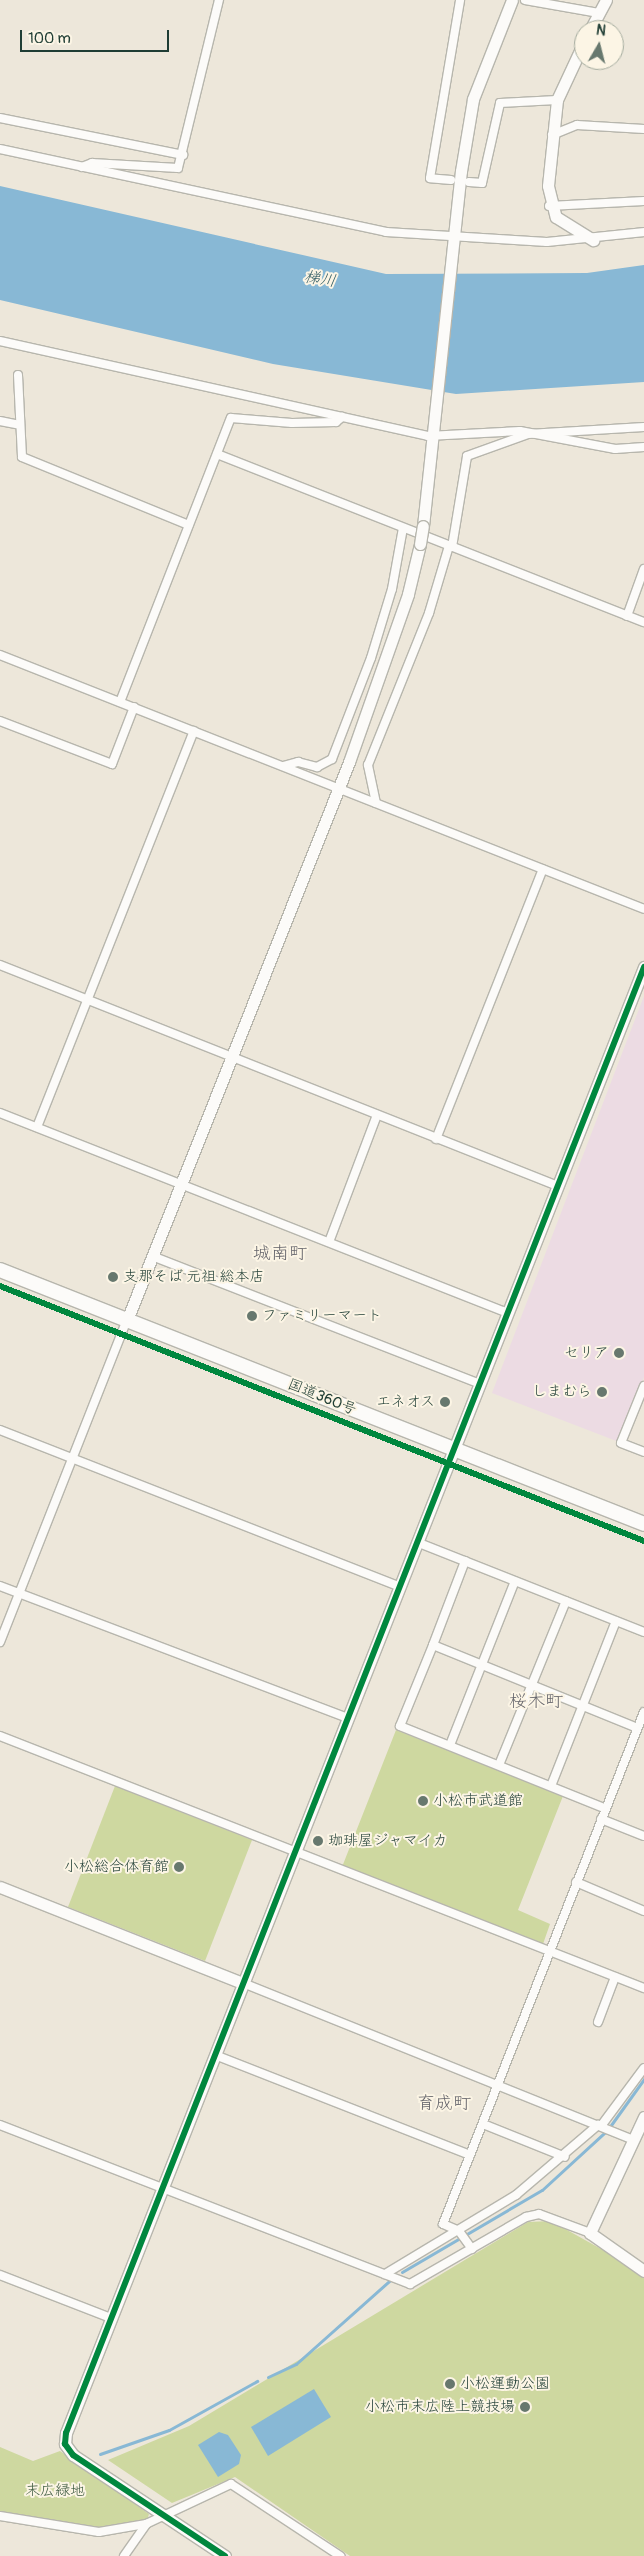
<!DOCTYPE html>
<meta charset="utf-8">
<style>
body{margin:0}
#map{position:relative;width:644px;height:2556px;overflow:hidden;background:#ede7da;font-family:Pangolin,"Klee One",sans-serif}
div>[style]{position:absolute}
.built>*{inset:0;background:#ecdbe3}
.green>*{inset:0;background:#ced8a0}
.water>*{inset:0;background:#88b8d5}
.stream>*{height:3px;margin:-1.5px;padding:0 1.5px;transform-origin:1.5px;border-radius:1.5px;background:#88b8d5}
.roads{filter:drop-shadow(1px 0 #b7b6ad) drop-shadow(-1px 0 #b7b6ad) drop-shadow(0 1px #b7b6ad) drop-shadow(0 -1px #b7b6ad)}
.street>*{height:8px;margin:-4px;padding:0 4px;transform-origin:4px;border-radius:4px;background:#fcfbf9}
.secondary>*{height:11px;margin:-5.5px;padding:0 5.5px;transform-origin:5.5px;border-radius:5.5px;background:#fcfbf9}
.highway>*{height:14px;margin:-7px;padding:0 7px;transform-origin:7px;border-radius:7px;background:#fcfbf9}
.bridges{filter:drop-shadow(1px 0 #b7b6ad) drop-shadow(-1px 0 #b7b6ad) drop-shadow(0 1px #b7b6ad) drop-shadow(0 -1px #b7b6ad)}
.secondary-bridge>*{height:11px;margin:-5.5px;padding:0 5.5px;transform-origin:5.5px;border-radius:5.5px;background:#fcfbf9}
.cycleway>*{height:6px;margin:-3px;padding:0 3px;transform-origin:3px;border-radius:3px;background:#00873e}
.dots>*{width:14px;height:14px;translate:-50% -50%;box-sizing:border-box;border:2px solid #fcf5e5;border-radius:50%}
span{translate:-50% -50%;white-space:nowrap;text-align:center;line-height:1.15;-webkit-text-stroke:4px #fcf5e5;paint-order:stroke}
.poi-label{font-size:15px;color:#1f3d34}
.left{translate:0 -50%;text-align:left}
.right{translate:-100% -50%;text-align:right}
.street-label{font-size:15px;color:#1f3d34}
.park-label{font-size:15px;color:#3d5a40}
.water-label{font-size:16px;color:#315c64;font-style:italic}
.quarter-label{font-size:18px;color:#63636a}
.north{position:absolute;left:574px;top:20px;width:50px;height:50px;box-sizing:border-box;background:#fcf5e5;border:1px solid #a4ab9e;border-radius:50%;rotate:8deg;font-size:14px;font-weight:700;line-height:20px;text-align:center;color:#1f3d34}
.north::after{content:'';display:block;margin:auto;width:18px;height:22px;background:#67786e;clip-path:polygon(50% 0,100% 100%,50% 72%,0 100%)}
.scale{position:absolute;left:20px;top:30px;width:149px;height:22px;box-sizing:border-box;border:2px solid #1f3d34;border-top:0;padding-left:6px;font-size:15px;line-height:18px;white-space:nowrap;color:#1f3d34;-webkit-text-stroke:4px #fcf5e5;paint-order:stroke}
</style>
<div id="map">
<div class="built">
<i style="clip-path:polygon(644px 996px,644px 1377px,619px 1442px,492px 1393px)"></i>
</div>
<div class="green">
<i style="clip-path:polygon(396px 1730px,563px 1796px,518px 1910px,550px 1924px,543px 1944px,342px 1867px)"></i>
<i style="clip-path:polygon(115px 1786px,252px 1840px,205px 1961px,68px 1907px)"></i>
<i style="clip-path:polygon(551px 2221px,644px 2273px,644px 2556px,350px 2556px,235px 2477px,172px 2503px,108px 2460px,189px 2426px,528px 2222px)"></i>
<i style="clip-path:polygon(0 2447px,33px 2461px,60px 2451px,149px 2514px,146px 2524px,99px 2532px,0 2516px)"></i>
</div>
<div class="water">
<i style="clip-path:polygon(0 186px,386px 274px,587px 273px,644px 265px,644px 382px,456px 394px,273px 364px,0 300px)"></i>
<i style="clip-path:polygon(314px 2389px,331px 2417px,268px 2456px,251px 2427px)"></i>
<i style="clip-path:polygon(219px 2432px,228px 2435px,241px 2455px,239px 2464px,218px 2477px,198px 2445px)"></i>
</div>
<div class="stream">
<i style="left:611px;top:2125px;width:57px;rotate:-54.3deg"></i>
<i style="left:402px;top:2272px;width:162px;rotate:-30.4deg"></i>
<i style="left:542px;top:2190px;width:86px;rotate:-42.6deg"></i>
<i style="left:268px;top:2377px;width:31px;rotate:-25deg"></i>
<i style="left:296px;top:2364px;width:125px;rotate:-41.7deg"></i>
<i style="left:100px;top:2454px;width:73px;rotate:-19.2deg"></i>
<i style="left:169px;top:2430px;width:101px;rotate:-29.1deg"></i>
</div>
<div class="roads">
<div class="street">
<i style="left:525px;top:0;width:75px;rotate:10deg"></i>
<i style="left:0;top:118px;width:187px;rotate:11.4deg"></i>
<i style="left:552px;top:135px;width:27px;rotate:-22deg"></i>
<i style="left:577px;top:125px;width:67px;rotate:3.4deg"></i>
<i style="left:0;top:149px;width:395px;rotate:12.1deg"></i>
<i style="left:386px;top:232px;width:161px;rotate:3.6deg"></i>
<i style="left:547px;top:242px;width:98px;rotate:-5.9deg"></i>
<i style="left:82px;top:167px;width:11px;rotate:-22deg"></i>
<i style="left:92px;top:163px;width:86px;rotate:3.3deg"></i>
<i style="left:178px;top:168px;width:173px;rotate:-76.3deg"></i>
<i style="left:451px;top:180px;width:21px;rotate:-175deg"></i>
<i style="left:430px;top:178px;width:181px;rotate:-80.4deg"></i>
<i style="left:469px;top:182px;width:13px;rotate:4deg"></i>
<i style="left:482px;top:183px;width:82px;rotate:-77.3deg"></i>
<i style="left:500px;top:103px;width:57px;rotate:-3deg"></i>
<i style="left:549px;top:206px;width:95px;rotate:-3deg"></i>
<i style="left:0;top:341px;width:438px;rotate:12.5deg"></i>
<i style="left:428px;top:436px;width:92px;rotate:-3.1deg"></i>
<i style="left:520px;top:431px;width:97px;rotate:10.7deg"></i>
<i style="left:615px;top:449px;width:29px;rotate:-4deg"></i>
<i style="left:18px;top:375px;width:82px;rotate:87.2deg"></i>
<i style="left:22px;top:457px;width:180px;rotate:22.2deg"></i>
<i style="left:0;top:421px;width:20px;rotate:11deg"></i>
<i style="left:217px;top:454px;width:459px;rotate:21.5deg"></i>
<i style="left:452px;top:547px;width:92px;rotate:-80.6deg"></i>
<i style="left:467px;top:456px;width:65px;rotate:-19.8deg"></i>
<i style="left:528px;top:434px;width:116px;rotate:-3.5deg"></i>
<i style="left:627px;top:616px;width:50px;rotate:-70.1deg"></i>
<i style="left:0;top:655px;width:692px;rotate:21.52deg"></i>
<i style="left:120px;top:702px;width:305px;rotate:-68.7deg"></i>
<i style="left:231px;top:418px;width:61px;rotate:4.7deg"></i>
<i style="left:292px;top:423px;width:44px;rotate:-1.3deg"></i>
<i style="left:336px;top:422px;width:8px;rotate:-40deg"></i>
<i style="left:0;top:721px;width:120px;rotate:21deg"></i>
<i style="left:112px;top:764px;width:61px;rotate:-68.9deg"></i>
<i style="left:283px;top:766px;width:16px;rotate:-15deg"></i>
<i style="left:298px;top:762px;width:20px;rotate:15deg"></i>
<i style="left:317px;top:767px;width:17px;rotate:-28deg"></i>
<i style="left:332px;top:759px;width:108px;rotate:-68.9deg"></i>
<i style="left:371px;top:658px;width:72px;rotate:-73.1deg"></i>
<i style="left:392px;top:589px;width:62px;rotate:-79.8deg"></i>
<i style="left:376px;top:803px;width:39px;rotate:-102deg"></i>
<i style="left:368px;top:765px;width:164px;rotate:-68.1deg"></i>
<i style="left:429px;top:613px;width:70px;rotate:-73.4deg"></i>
<i style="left:0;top:965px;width:600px;rotate:21.61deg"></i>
<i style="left:0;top:1113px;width:546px;rotate:21.49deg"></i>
<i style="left:37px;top:1127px;width:426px;rotate:-68.4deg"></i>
<i style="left:436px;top:1139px;width:290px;rotate:-68.4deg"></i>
<i style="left:329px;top:1242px;width:136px;rotate:-69.3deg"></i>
<i style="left:152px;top:1256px;width:352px;rotate:21.3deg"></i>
<i style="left:644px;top:1386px;width:61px;rotate:112deg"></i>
<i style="left:621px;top:1443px;width:25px;rotate:21deg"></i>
<i style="left:0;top:1430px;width:431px;rotate:21.4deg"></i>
<i style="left:419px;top:1543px;width:242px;rotate:21.6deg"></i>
<i style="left:0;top:1586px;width:372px;rotate:20.8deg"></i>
<i style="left:0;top:1642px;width:346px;rotate:-68.5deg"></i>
<i style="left:433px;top:1645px;width:90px;rotate:-69.1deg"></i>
<i style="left:0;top:1736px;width:692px;rotate:21.37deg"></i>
<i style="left:450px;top:1745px;width:176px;rotate:-68.4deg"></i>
<i style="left:499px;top:1765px;width:177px;rotate:-67.8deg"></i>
<i style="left:551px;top:1786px;width:177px;rotate:-68.5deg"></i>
<i style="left:604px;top:1808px;width:220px;rotate:-158.1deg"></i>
<i style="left:400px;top:1726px;width:87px;rotate:-67.8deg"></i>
<i style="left:433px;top:1645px;width:220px;rotate:22.1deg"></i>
<i style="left:601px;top:1819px;width:46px;rotate:21.6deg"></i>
<i style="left:576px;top:1882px;width:74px;rotate:23.1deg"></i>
<i style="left:243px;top:1983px;width:418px;rotate:21.9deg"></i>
<i style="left:598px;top:2022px;width:48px;rotate:-69.3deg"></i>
<i style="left:215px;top:2055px;width:274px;rotate:21.4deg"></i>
<i style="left:483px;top:2124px;width:88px;rotate:21.9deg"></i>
<i style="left:0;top:2125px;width:440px;rotate:21.2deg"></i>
<i style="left:410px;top:2284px;width:134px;rotate:-30deg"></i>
<i style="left:526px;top:2217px;width:13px;rotate:-13deg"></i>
<i style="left:539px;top:2214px;width:54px;rotate:20.4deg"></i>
<i style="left:601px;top:2126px;width:72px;rotate:-53.4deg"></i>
<i style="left:472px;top:2249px;width:22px;rotate:-126deg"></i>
<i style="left:459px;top:2231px;width:17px;rotate:-156deg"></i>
<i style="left:443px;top:2224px;width:550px;rotate:-68.57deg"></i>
<i style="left:385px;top:2274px;width:153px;rotate:-31.1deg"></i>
<i style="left:516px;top:2195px;width:108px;rotate:-40.5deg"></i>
<i style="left:0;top:2275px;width:119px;rotate:21.2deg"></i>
<i style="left:0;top:2516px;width:100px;rotate:9.2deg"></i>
<i style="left:99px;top:2532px;width:48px;rotate:-9.7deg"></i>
<i style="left:146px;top:2524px;width:94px;rotate:-25.2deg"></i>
<i style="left:231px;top:2484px;width:131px;rotate:33.4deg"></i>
<i style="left:124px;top:2556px;width:39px;rotate:-55deg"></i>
</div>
<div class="secondary">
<i style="left:590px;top:30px;width:34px;rotate:-62deg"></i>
<i style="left:584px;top:42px;width:64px;rotate:115deg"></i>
<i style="left:557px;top:100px;width:86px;rotate:96deg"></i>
<i style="left:548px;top:186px;width:32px;rotate:76deg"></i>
<i style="left:556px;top:217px;width:44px;rotate:31.9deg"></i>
<i style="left:423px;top:526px;width:357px;rotate:-83.9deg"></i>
<i style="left:461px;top:171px;width:73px;rotate:-80.5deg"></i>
<i style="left:473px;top:99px;width:106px;rotate:-68.5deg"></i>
<i style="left:127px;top:1320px;width:601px;rotate:-68.3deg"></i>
<i style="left:349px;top:762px;width:178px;rotate:-70.6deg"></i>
<i style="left:408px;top:594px;width:51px;rotate:-76.5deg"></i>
<i style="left:0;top:1887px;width:261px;rotate:21.6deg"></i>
<i style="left:644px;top:2117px;width:128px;rotate:115deg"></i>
<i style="left:590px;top:2233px;width:66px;rotate:35.1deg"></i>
<i style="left:225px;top:2556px;width:182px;rotate:-146.4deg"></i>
<i style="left:73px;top:2455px;width:14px;rotate:-126deg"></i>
<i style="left:65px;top:2444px;width:11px;rotate:-85deg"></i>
<i style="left:66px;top:2433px;width:1576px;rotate:-68.48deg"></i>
</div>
<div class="highway">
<i style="left:0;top:1270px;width:692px;rotate:21.52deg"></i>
</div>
</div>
<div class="bridges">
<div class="secondary-bridge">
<i style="left:420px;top:544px;width:18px;rotate:-81deg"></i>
</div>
</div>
<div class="cycleway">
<i style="left:0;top:1286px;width:693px;rotate:21.6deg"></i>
<i style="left:225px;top:2556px;width:182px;rotate:-146.4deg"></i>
<i style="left:73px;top:2455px;width:14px;rotate:-126deg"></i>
<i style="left:65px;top:2444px;width:11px;rotate:-85deg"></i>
<i style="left:66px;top:2433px;width:1576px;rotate:-68.48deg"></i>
</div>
<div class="dots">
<i style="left:113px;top:1277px;background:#67786e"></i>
<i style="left:252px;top:1316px;background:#67786e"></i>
<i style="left:619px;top:1353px;background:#67786e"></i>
<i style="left:602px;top:1392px;background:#67786e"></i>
<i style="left:445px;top:1402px;background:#67786e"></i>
<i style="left:423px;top:1801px;background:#67786e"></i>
<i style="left:318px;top:1841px;background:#67786e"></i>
<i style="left:179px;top:1867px;background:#67786e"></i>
<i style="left:450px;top:2384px;background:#67786e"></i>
<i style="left:525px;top:2407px;background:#67786e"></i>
</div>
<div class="poi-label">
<span class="left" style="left:123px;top:1277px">支那そば 元祖 総本店</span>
<span class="left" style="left:262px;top:1316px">ファミリーマート</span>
<span class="right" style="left:609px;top:1353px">セリア</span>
<span class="right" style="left:592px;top:1392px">しまむら</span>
<span class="right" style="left:435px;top:1402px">エネオス</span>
<span class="left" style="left:433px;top:1801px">小松市武道館</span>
<span class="left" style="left:328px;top:1841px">珈琲屋ジャマイカ</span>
<span class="right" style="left:169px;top:1867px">小松総合体育館</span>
<span class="left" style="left:460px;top:2384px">小松運動公園</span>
<span class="right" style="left:515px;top:2407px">小松市末広陸上競技場</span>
</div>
<div class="street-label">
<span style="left:322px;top:1397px;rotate:22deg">国道360号</span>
</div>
<div class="park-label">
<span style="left:55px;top:2491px">末広緑地</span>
</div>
<div class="water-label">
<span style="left:320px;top:279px;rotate:9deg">梯川</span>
</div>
<div class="quarter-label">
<span style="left:280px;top:1254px">城南町</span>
<span style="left:536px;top:1702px">桜木町</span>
<span style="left:444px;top:2104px">育成町</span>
</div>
<div class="north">N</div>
<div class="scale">100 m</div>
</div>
